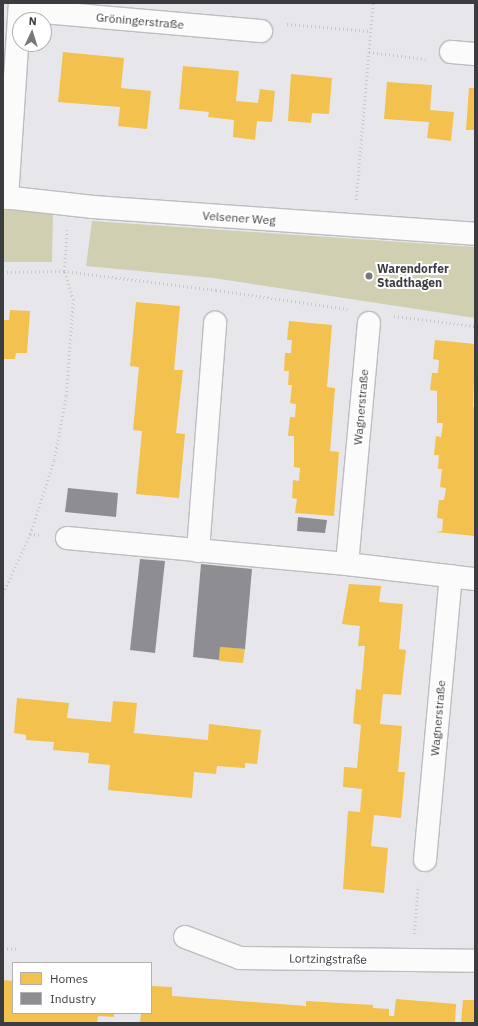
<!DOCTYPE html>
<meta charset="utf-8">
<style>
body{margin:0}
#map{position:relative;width:478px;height:1026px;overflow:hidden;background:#e7e7eb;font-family:"IBM Plex Sans",sans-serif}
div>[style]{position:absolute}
.green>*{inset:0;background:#d1cfb2}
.homes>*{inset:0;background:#f2c14e}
.industry>*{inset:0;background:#8d8d92}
.path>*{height:2.5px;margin-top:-1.25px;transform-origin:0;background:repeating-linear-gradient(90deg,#c7c8ca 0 1px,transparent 0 4px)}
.roads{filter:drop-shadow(1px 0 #bdbdc0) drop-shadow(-1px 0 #bdbdc0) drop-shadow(0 1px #bdbdc0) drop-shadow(0 -1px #bdbdc0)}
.minor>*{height:22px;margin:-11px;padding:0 11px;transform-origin:11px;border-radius:11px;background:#fbfbfc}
.dots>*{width:11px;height:11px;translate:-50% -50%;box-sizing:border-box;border:2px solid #fff;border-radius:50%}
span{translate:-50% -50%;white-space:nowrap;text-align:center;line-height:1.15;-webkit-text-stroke:4px #fff;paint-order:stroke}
.street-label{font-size:12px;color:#3b3c3f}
.poi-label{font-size:12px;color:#3b3c3f;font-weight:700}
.left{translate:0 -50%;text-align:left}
.frame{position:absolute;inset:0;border:4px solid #3b3c3f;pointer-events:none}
.legend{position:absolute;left:12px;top:962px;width:140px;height:52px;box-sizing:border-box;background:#fff;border:1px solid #b1b1b2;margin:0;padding:5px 7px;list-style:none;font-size:12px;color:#3b3c3f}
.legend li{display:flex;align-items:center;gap:8px;height:20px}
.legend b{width:20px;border:1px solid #b1b1b2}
.north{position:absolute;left:12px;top:12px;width:40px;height:40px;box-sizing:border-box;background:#fff;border:1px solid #b1b1b2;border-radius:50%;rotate:4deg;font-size:11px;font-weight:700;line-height:16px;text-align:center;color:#3b3c3f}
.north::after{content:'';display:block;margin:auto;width:14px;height:18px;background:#77787b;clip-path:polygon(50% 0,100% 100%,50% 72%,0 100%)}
</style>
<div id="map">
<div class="green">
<i style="clip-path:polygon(3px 209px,53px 213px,52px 262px,3px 262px)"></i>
<i style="clip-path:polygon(92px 221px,475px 247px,475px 318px,213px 278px,86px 266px)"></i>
</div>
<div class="homes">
<i style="clip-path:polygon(63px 52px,124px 58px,121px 88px,151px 91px,147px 129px,118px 126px,120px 107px,58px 102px)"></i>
<i style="clip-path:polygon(183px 66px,239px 71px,236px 101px,258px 103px,260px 89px,275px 91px,272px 122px,257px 121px,255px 140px,233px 137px,234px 120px,208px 117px,209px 112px,179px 109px)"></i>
<i style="clip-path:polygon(291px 74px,332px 78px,329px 114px,312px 113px,311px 123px,288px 121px)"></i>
<i style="clip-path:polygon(387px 82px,432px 85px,430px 110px,454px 112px,451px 141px,427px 138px,429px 122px,384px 119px)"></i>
<i style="clip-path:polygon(469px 88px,475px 88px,475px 130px,466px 130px)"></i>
<i style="clip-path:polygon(136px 302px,180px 306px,174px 370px,183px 370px,176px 433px,185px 434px,179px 498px,136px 494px,142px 431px,133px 430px,139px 367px,130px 366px)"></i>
<i style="clip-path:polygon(10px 310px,30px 311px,27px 353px,16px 353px,15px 359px,3px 359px,3px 320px,9px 320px)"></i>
<i style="clip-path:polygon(289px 321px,332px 325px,327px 387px,335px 388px,330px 451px,339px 452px,334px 516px,295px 513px,297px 499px,292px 498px,293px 480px,299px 481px,300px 468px,294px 467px,294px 436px,288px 436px,290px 417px,295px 417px,296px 404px,290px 403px,292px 385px,288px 385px,289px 371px,284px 371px,285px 353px,291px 353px,292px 340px,287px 340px)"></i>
<i style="clip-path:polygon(435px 340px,475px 344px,473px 407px,475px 408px,475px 536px,436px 532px,442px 531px,443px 519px,437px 518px,439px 500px,444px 500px,446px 488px,440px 487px,442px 469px,438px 469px,439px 455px,434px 455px,436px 436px,441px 437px,443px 423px,437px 423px,437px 391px,430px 390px,432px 373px,438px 373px,439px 360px,433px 359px)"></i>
<i style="clip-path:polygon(349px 584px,381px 586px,379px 602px,403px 604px,399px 649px,406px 650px,401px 695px,383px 694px,380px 724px,402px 726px,398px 772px,405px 772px,401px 818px,374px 815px,371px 846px,388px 848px,384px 893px,343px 889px,348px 811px,360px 812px,362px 789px,343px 787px,344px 767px,357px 768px,361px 725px,353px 723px,356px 689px,361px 690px,365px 646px,358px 646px,360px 626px,342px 624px)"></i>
<i style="clip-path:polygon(220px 647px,245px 649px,243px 663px,219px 661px)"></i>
<i style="clip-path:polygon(17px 698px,69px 703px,67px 718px,111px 722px,113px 701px,137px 703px,134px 733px,208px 740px,209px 724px,261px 730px,257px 764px,245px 763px,245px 768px,217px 766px,216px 774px,194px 772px,192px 798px,108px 790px,110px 765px,88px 763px,89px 753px,53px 750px,54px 742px,26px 740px,26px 735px,14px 733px)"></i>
<i style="clip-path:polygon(3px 980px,13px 981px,13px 1013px,114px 1013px,114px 1017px,98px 1016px,97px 1023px,3px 1023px)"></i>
<i style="clip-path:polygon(151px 986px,172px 987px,172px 996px,306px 1006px,306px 1001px,373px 1005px,373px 1008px,389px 1009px,389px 1016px,394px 1016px,396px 999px,456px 1004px,455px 1023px,140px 1023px,141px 1013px,151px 1013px)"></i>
<i style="clip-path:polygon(463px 1000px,475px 1000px,475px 1023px,461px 1023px)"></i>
</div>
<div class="industry">
<i style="clip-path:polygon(68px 488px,118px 493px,116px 517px,65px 512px)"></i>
<i style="clip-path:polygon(298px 517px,327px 520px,325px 533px,297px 531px)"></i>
<i style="clip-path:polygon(140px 559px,165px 561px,155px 653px,130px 650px)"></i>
<i style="clip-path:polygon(201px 564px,252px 569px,245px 649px,220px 647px,219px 660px,193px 657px)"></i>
</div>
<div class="path">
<i style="left:287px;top:24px;width:83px;rotate:4.8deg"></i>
<i style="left:369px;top:52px;width:57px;rotate:7deg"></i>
<i style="left:356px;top:200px;width:198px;rotate:-85.1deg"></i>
<i style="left:3px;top:272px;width:61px;rotate:-0.9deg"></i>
<i style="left:64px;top:271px;width:153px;rotate:7.1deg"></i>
<i style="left:216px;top:290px;width:133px;rotate:8.2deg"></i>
<i style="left:394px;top:316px;width:82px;rotate:7deg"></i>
<i style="left:30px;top:534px;width:11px;rotate:5deg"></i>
<i style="left:3px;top:593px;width:65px;rotate:-65.4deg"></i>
<i style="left:30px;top:534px;width:78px;rotate:-72deg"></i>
<i style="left:54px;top:460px;width:65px;rotate:-79.4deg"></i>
<i style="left:66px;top:396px;width:96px;rotate:-85.8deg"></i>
<i style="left:73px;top:300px;width:30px;rotate:-107deg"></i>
<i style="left:64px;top:271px;width:41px;rotate:-85.8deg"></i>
<i style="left:414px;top:934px;width:48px;rotate:-85.2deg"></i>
<i style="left:3px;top:948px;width:13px;rotate:4deg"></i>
</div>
<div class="roads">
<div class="minor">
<i style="left:20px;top:10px;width:242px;rotate:5deg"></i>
<i style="left:451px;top:52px;width:24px;rotate:5deg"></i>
<i style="left:3px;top:197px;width:91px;rotate:6.3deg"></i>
<i style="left:93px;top:207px;width:383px;rotate:4deg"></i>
<i style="left:7px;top:198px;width:195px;rotate:-86.2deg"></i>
<i style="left:67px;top:538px;width:281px;rotate:5.3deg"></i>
<i style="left:347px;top:564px;width:129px;rotate:6.7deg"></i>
<i style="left:198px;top:551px;width:229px;rotate:-85.7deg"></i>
<i style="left:347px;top:564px;width:242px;rotate:-84.8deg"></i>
<i style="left:425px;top:860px;width:285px;rotate:-84.8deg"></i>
<i style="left:185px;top:937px;width:59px;rotate:20.9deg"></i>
<i style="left:240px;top:958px;width:235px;rotate:0.7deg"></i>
</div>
</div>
<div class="dots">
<i style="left:369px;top:276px;background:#77787b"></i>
</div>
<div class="street-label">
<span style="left:140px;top:21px;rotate:5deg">Gröningerstraße</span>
<span style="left:239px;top:218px;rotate:4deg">Velsener Weg</span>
<span style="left:361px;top:407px;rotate:-85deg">Wagnerstraße</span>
<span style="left:438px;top:718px;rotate:-85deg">Wagnerstraße</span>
<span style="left:328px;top:959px;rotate:1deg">Lortzingstraße</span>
</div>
<div class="poi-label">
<span class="left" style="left:377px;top:276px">Warendorfer<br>Stadthagen</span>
</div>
<div class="frame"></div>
<ul class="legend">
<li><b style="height:11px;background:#f2c14e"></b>Homes</li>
<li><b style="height:11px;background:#8d8d92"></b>Industry</li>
</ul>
<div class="north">N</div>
</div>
